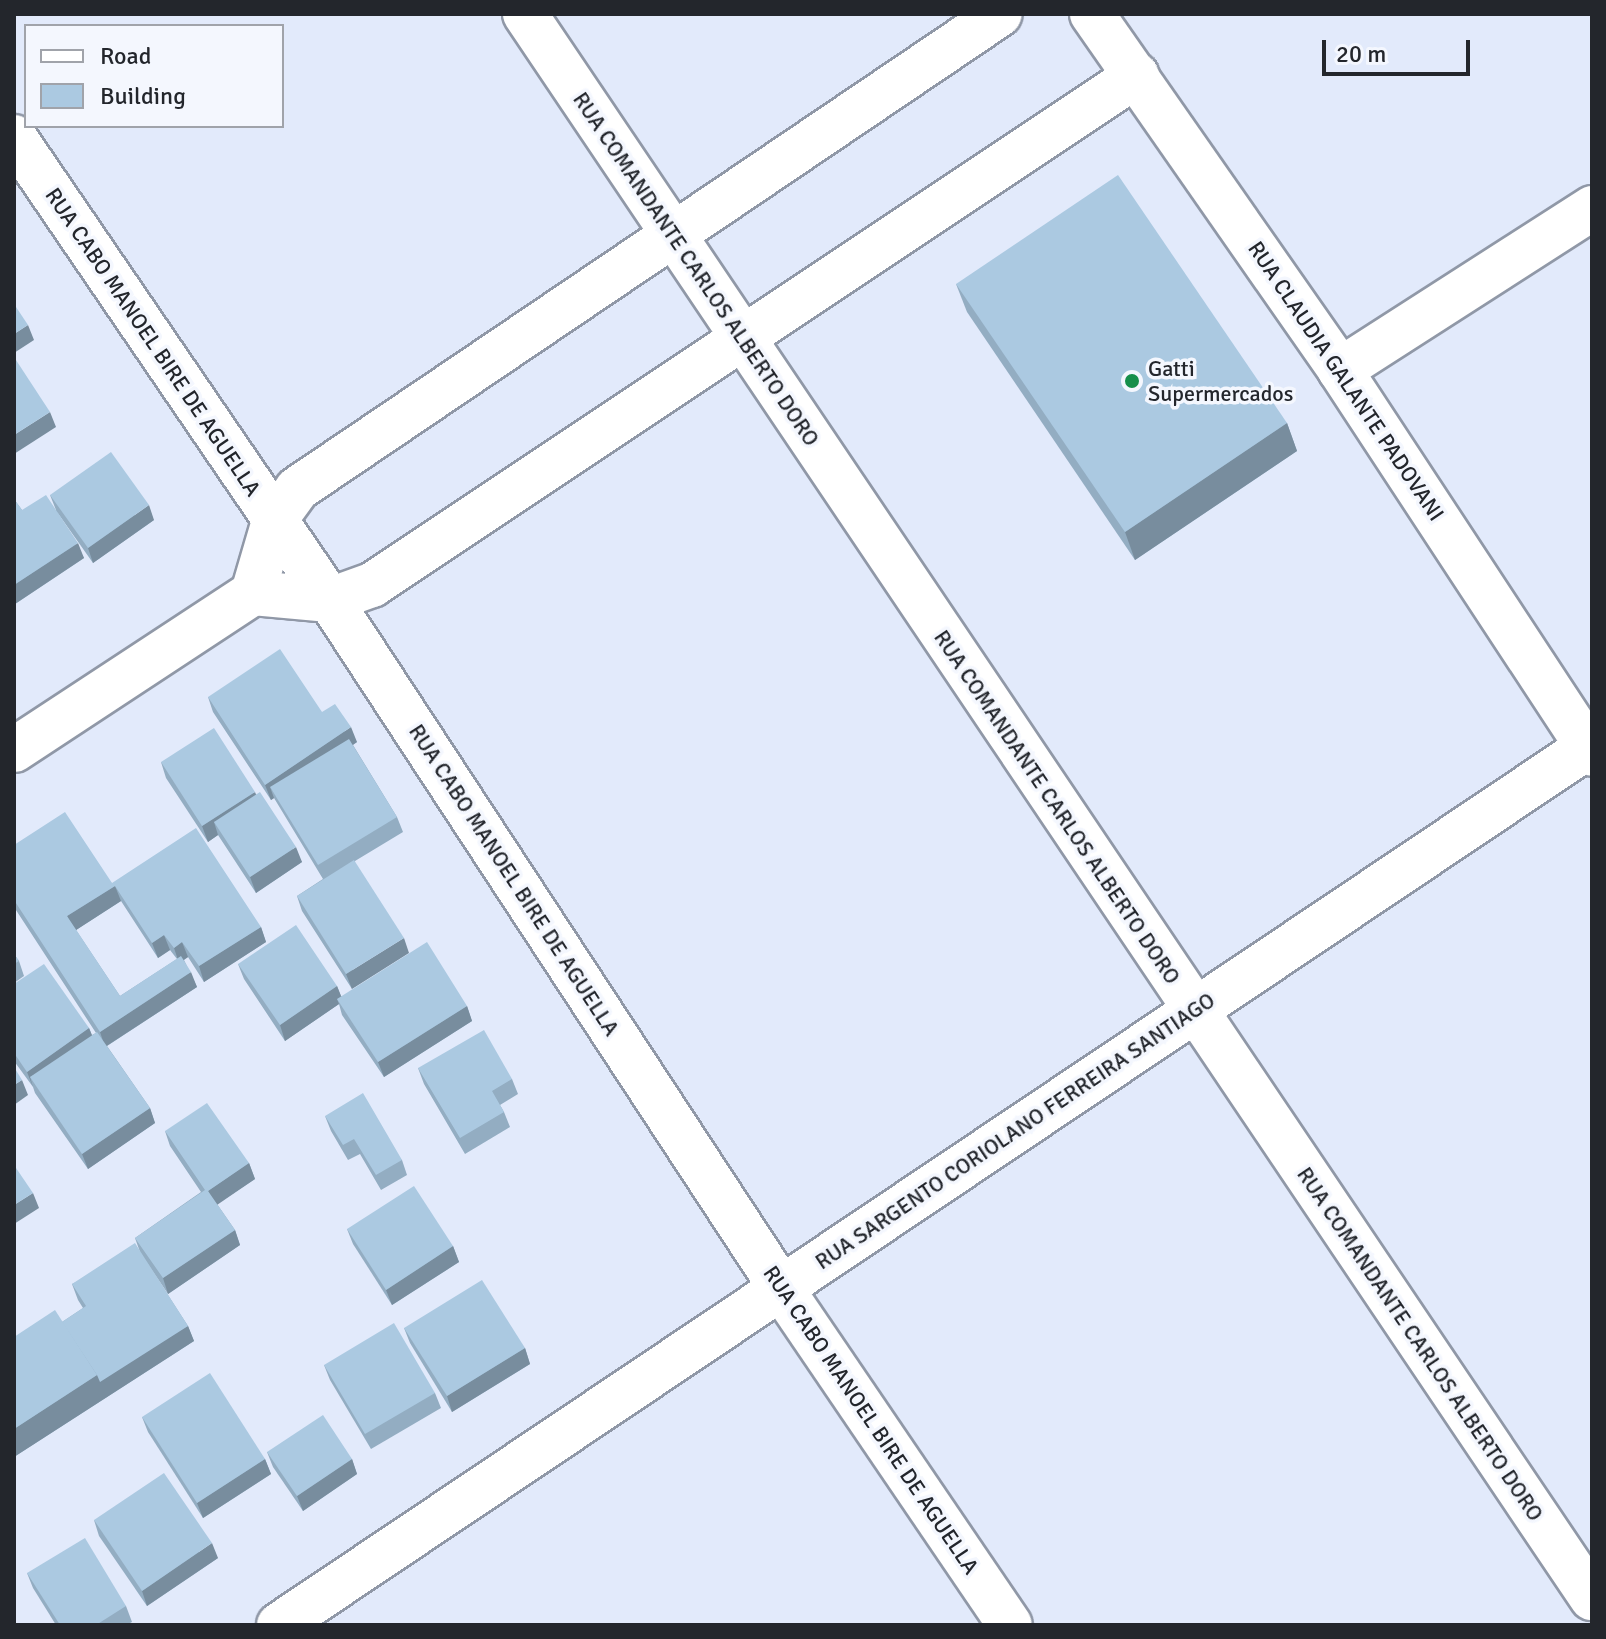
<!DOCTYPE html>
<style>
body{margin:0}
#map{position:relative;width:1606px;height:1639px;overflow:hidden;background:#e2eafb;font-family:Signika,sans-serif}
div>[style]{position:absolute}
.roads{filter:drop-shadow(2px 0 #9098a7) drop-shadow(-2px 0 #9098a7) drop-shadow(0 2px #9098a7) drop-shadow(0 -2px #9098a7)}
.street>*{height:44px;margin:-22px;padding:0 22px;transform-origin:22px;border-radius:22px;background:#fff}
.wall>*{inset:0;background:#93adc2}
.shaded-wall>*{inset:0;background:#788d9e}
.building>*{inset:0;background:#abc9e1}
.dots>*{width:22px;height:22px;translate:-50% -50%;box-sizing:border-box;border:4px solid #f4f7fe;border-radius:50%}
span{translate:-50% -50%;white-space:nowrap;text-align:center;line-height:1.15;-webkit-text-stroke:7px #f4f7fe;paint-order:stroke}
.street-label{font-size:22px;color:#23262c}
.poi-label{font-size:22px;color:#23262c}
.left{translate:0 -50%;text-align:left}
.frame{position:absolute;inset:0;border:16px solid #23262c;pointer-events:none}
.legend{position:absolute;left:24px;top:24px;width:260px;height:104px;box-sizing:border-box;background:#f4f7fe;border:2px solid #a0a3aa;margin:0;padding:10px 14px;list-style:none;font-size:24px;color:#23262c}
.legend li{display:flex;align-items:center;gap:16px;height:40px}
.legend b{width:40px;border:2px solid #a0a3aa}
.scale{position:absolute;left:1322px;top:40px;width:148px;height:36px;box-sizing:border-box;border:4px solid #23262c;border-top:0;padding-left:10px;font-size:24px;line-height:28px;white-space:nowrap;color:#23262c;-webkit-text-stroke:6px #f4f7fe;paint-order:stroke}
</style>
<div id="map">
<div class="roads">
<div class="street">
<i style="left:525px;top:14px;width:1910px;rotate:56.04deg"></i>
<i style="left:1092px;top:14px;width:434px;rotate:55.1deg"></i>
<i style="left:1340px;top:370px;width:459px;rotate:56.7deg"></i>
<i style="left:14px;top:137px;width:561px;rotate:55.69deg"></i>
<i style="left:330px;top:600px;width:823px;rotate:56.75deg"></i>
<i style="left:781px;top:1288px;width:407px;rotate:55.8deg"></i>
<i style="left:1340px;top:370px;width:300px;rotate:-32.7deg"></i>
<i style="left:253px;top:593px;width:75px;rotate:-73.7deg"></i>
<i style="left:274px;top:521px;width:39px;rotate:-54deg"></i>
<i style="left:297px;top:489px;width:848px;rotate:-34.05deg"></i>
<i style="left:14px;top:750px;width:286px;rotate:-33.3deg"></i>
<i style="left:253px;top:593px;width:77px;rotate:5.2deg"></i>
<i style="left:330px;top:600px;width:45px;rotate:-19.7deg"></i>
<i style="left:372px;top:585px;width:919px;rotate:-33.69deg"></i>
<i style="left:279px;top:1625px;width:1581px;rotate:-33.86deg"></i>
</div>
</div>
<div class="wall">
<i style="clip-path:polygon(956px 284px,1287px 423px,1297px 451px,1135px 560px,967px 312px)"></i>
<i style="clip-path:polygon(50px 495px,154px 520px,93px 563px,57px 512px,84px 558px,15px 604px,14px 602px,14px 499px,22px 510px,56px 510px)"></i>
<i style="clip-path:polygon(208px 697px,322px 712px,357px 742px,353px 745px,397px 817px,403px 832px,355px 861px,352px 989px,302px 911px,297px 896px,323px 879px,274px 798px,271px 800px,213px 712px)"></i>
<i style="clip-path:polygon(161px 762px,256px 794px,302px 862px,256px 893px,218px 835px,208px 842px,166px 778px)"></i>
<i style="clip-path:polygon(evenodd,14px 845px,112px 883px,261px 927px,266px 942px,204px 982px,188px 957px,184px 960px,197px 987px,107px 1046px,150px 1108px,155px 1123px,88px 1169px,35px 1093px,33px 1087px,14px 1061px,14px 984px,89px 1028px,92px 1035px,96px 1033px,14px 907px,14px 845px,121px 901px,158px 958px,170px 950px,177px 959px,120px 996px,76px 930px,121px 901px)"></i>
<i style="clip-path:polygon(14px 954px,19px 961px,24px 976px,14px 983px)"></i>
<i style="clip-path:polygon(238px 964px,337px 986px,341px 996px,467px 1006px,472px 1021px,384px 1077px,342px 1015px,339px 1004px,285px 1041px,244px 979px)"></i>
<i style="clip-path:polygon(418px 1068px,512px 1079px,518px 1094px,500px 1105px,504px 1112px,510px 1127px,465px 1154px,424px 1084px)"></i>
<i style="clip-path:polygon(325px 1116px,402px 1160px,407px 1175px,381px 1190px,360px 1154px,348px 1160px,331px 1131px)"></i>
<i style="clip-path:polygon(165px 1131px,249px 1163px,255px 1179px,217px 1204px,235px 1230px,240px 1245px,168px 1294px,144px 1258px,188px 1326px,194px 1341px,14px 1457px,14px 1337px,62px 1322px,83px 1308px,78px 1300px,72px 1284px,140px 1252px,135px 1238px,201px 1192px,170px 1146px)"></i>
<i style="clip-path:polygon(347px 1229px,453px 1246px,459px 1262px,392px 1305px,353px 1244px)"></i>
<i style="clip-path:polygon(404px 1328px,525px 1348px,530px 1364px,452px 1412px,410px 1343px)"></i>
<i style="clip-path:polygon(324px 1365px,435px 1393px,441px 1408px,371px 1449px,330px 1380px)"></i>
<i style="clip-path:polygon(142px 1417px,265px 1459px,271px 1474px,203px 1518px,148px 1432px)"></i>
<i style="clip-path:polygon(267px 1452px,352px 1459px,357px 1474px,303px 1511px,273px 1467px)"></i>
<i style="clip-path:polygon(94px 1520px,218px 1558px,147px 1606px,99px 1536px)"></i>
<i style="clip-path:polygon(27px 1573px,126px 1606px,132px 1622px,126px 1625px,56px 1625px,33px 1588px)"></i>
</div>
<div class="shaded-wall">
<i style="clip-path:polygon(28px 325px,34px 340px,14px 353px,14px 334px)"></i>
<i style="clip-path:polygon(50px 412px,56px 427px,14px 454px,14px 435px)"></i>
<i style="clip-path:polygon(1287px 423px,1297px 451px,1135px 560px,1125px 532px)"></i>
<i style="clip-path:polygon(149px 505px,154px 520px,93px 563px,88px 548px)"></i>
<i style="clip-path:polygon(78px 543px,84px 558px,15px 604px,14px 585px)"></i>
<i style="clip-path:polygon(351px 727px,357px 742px,276px 796px,270px 787px,274px 798px,271px 800px,265px 785px)"></i>
<i style="clip-path:polygon(255px 792px,261px 808px,214px 822px,218px 835px,208px 842px,202px 826px)"></i>
<i style="clip-path:polygon(296px 847px,302px 862px,256px 893px,250px 877px)"></i>
<i style="clip-path:polygon(115px 886px,121px 901px,73px 932px,67px 916px)"></i>
<i style="clip-path:polygon(261px 927px,266px 942px,204px 982px,199px 966px)"></i>
<i style="clip-path:polygon(164px 935px,170px 950px,158px 958px,152px 943px)"></i>
<i style="clip-path:polygon(404px 938px,409px 953px,352px 989px,346px 974px)"></i>
<i style="clip-path:polygon(182px 942px,188px 957px,179px 963px,174px 948px)"></i>
<i style="clip-path:polygon(191px 972px,197px 987px,105px 1047px,100px 1032px)"></i>
<i style="clip-path:polygon(337px 986px,343px 1001px,337px 999px,339px 1004px,285px 1041px,280px 1025px)"></i>
<i style="clip-path:polygon(467px 1006px,472px 1021px,384px 1077px,378px 1062px)"></i>
<i style="clip-path:polygon(89px 1028px,95px 1043px,30px 1077px,33px 1087px,27px 1072px)"></i>
<i style="clip-path:polygon(22px 1080px,28px 1095px,14px 1105px,14px 1085px)"></i>
<i style="clip-path:polygon(150px 1108px,155px 1123px,88px 1169px,82px 1154px)"></i>
<i style="clip-path:polygon(249px 1163px,255px 1179px,214px 1207px,208px 1191px)"></i>
<i style="clip-path:polygon(33px 1193px,39px 1208px,14px 1224px,14px 1205px)"></i>
<i style="clip-path:polygon(235px 1230px,240px 1245px,168px 1294px,163px 1278px)"></i>
<i style="clip-path:polygon(453px 1246px,459px 1262px,392px 1305px,386px 1290px)"></i>
<i style="clip-path:polygon(188px 1326px,194px 1341px,14px 1457px,14px 1429px,97px 1375px)"></i>
<i style="clip-path:polygon(525px 1348px,530px 1364px,452px 1412px,447px 1396px)"></i>
<i style="clip-path:polygon(265px 1459px,271px 1474px,203px 1518px,197px 1503px)"></i>
<i style="clip-path:polygon(352px 1459px,357px 1474px,303px 1511px,297px 1496px)"></i>
<i style="clip-path:polygon(212px 1543px,218px 1558px,147px 1606px,142px 1591px)"></i>
</div>
<div class="building">
<i style="clip-path:polygon(1118px 175px,1287px 423px,1125px 532px,956px 284px)"></i>
<i style="clip-path:polygon(14px 304px,28px 325px,14px 334px)"></i>
<i style="clip-path:polygon(14px 357px,50px 412px,14px 435px)"></i>
<i style="clip-path:polygon(111px 452px,149px 505px,88px 548px,50px 495px)"></i>
<i style="clip-path:polygon(46px 495px,78px 543px,14px 585px,14px 499px,22px 510px)"></i>
<i style="clip-path:polygon(280px 649px,322px 712px,335px 704px,351px 727px,265px 785px,208px 697px)"></i>
<i style="clip-path:polygon(214px 728px,255px 792px,202px 826px,161px 762px)"></i>
<i style="clip-path:polygon(349px 739px,397px 817px,318px 865px,270px 787px)"></i>
<i style="clip-path:polygon(260px 792px,296px 847px,250px 877px,214px 822px)"></i>
<i style="clip-path:polygon(65px 812px,112px 883px,196px 828px,261px 927px,199px 966px,182px 942px,174px 948px,164px 935px,152px 943px,115px 886px,67px 916px,120px 996px,181px 956px,191px 972px,100px 1032px,14px 900px,14px 845px)"></i>
<i style="clip-path:polygon(354px 860px,404px 938px,346px 974px,297px 896px)"></i>
<i style="clip-path:polygon(296px 925px,337px 986px,280px 1025px,238px 964px)"></i>
<i style="clip-path:polygon(427px 942px,467px 1006px,378px 1062px,337px 999px)"></i>
<i style="clip-path:polygon(14px 954px,19px 961px,14px 964px)"></i>
<i style="clip-path:polygon(44px 964px,89px 1028px,27px 1072px,14px 1053px,14px 984px)"></i>
<i style="clip-path:polygon(484px 1030px,512px 1079px,492px 1091px,504px 1112px,460px 1138px,418px 1068px)"></i>
<i style="clip-path:polygon(97px 1032px,150px 1108px,82px 1154px,30px 1077px)"></i>
<i style="clip-path:polygon(14px 1067px,22px 1080px,14px 1085px)"></i>
<i style="clip-path:polygon(363px 1093px,402px 1160px,376px 1175px,354px 1139px,343px 1145px,325px 1116px)"></i>
<i style="clip-path:polygon(207px 1103px,249px 1163px,208px 1191px,235px 1230px,163px 1278px,135px 1238px,205px 1190px,165px 1131px)"></i>
<i style="clip-path:polygon(14px 1165px,33px 1193px,14px 1205px)"></i>
<i style="clip-path:polygon(414px 1186px,453px 1246px,386px 1290px,347px 1229px)"></i>
<i style="clip-path:polygon(135px 1243px,188px 1326px,100px 1382px,97px 1375px,62px 1322px,86px 1306px,72px 1284px)"></i>
<i style="clip-path:polygon(482px 1280px,525px 1348px,447px 1396px,404px 1328px)"></i>
<i style="clip-path:polygon(55px 1310px,97px 1375px,14px 1429px,14px 1337px)"></i>
<i style="clip-path:polygon(394px 1323px,435px 1393px,365px 1434px,324px 1365px)"></i>
<i style="clip-path:polygon(210px 1373px,265px 1459px,197px 1503px,142px 1417px)"></i>
<i style="clip-path:polygon(323px 1415px,352px 1459px,297px 1496px,267px 1452px)"></i>
<i style="clip-path:polygon(164px 1473px,212px 1543px,142px 1591px,94px 1520px)"></i>
<i style="clip-path:polygon(85px 1538px,126px 1606px,96px 1625px,60px 1625px,27px 1573px)"></i>
</div>
<div class="dots">
<i style="left:1132px;top:381px;background:#178f4b"></i>
</div>
<div class="street-label">
<span style="left:696px;top:269px;rotate:56deg">RUA COMANDANTE CARLOS ALBERTO DORO</span>
<span style="left:153px;top:342px;rotate:56deg">RUA CABO MANOEL BIRE DE AGUELLA</span>
<span style="left:1346px;top:381px;rotate:56deg">RUA CLAUDIA GALANTE PADOVANI</span>
<span style="left:1057px;top:807px;rotate:56deg">RUA COMANDANTE CARLOS ALBERTO DORO</span>
<span style="left:514px;top:880px;rotate:57deg">RUA CABO MANOEL BIRE DE AGUELLA</span>
<span style="left:1015px;top:1131px;rotate:-34deg">RUA SARGENTO CORIOLANO FERREIRA SANTIAGO</span>
<span style="left:1420px;top:1344px;rotate:56deg">RUA COMANDANTE CARLOS ALBERTO DORO</span>
<span style="left:871px;top:1420px;rotate:56deg">RUA CABO MANOEL BIRE DE AGUELLA</span>
</div>
<div class="poi-label">
<span class="left" style="left:1148px;top:381px">Gatti<br>Supermercados</span>
</div>
<div class="frame"></div>
<ul class="legend">
<li><b style="height:10px;background:#fff"></b>Road</li>
<li><b style="height:22px;background:#abc9e1"></b>Building</li>
</ul>
<div class="scale">20 m</div>
</div>
